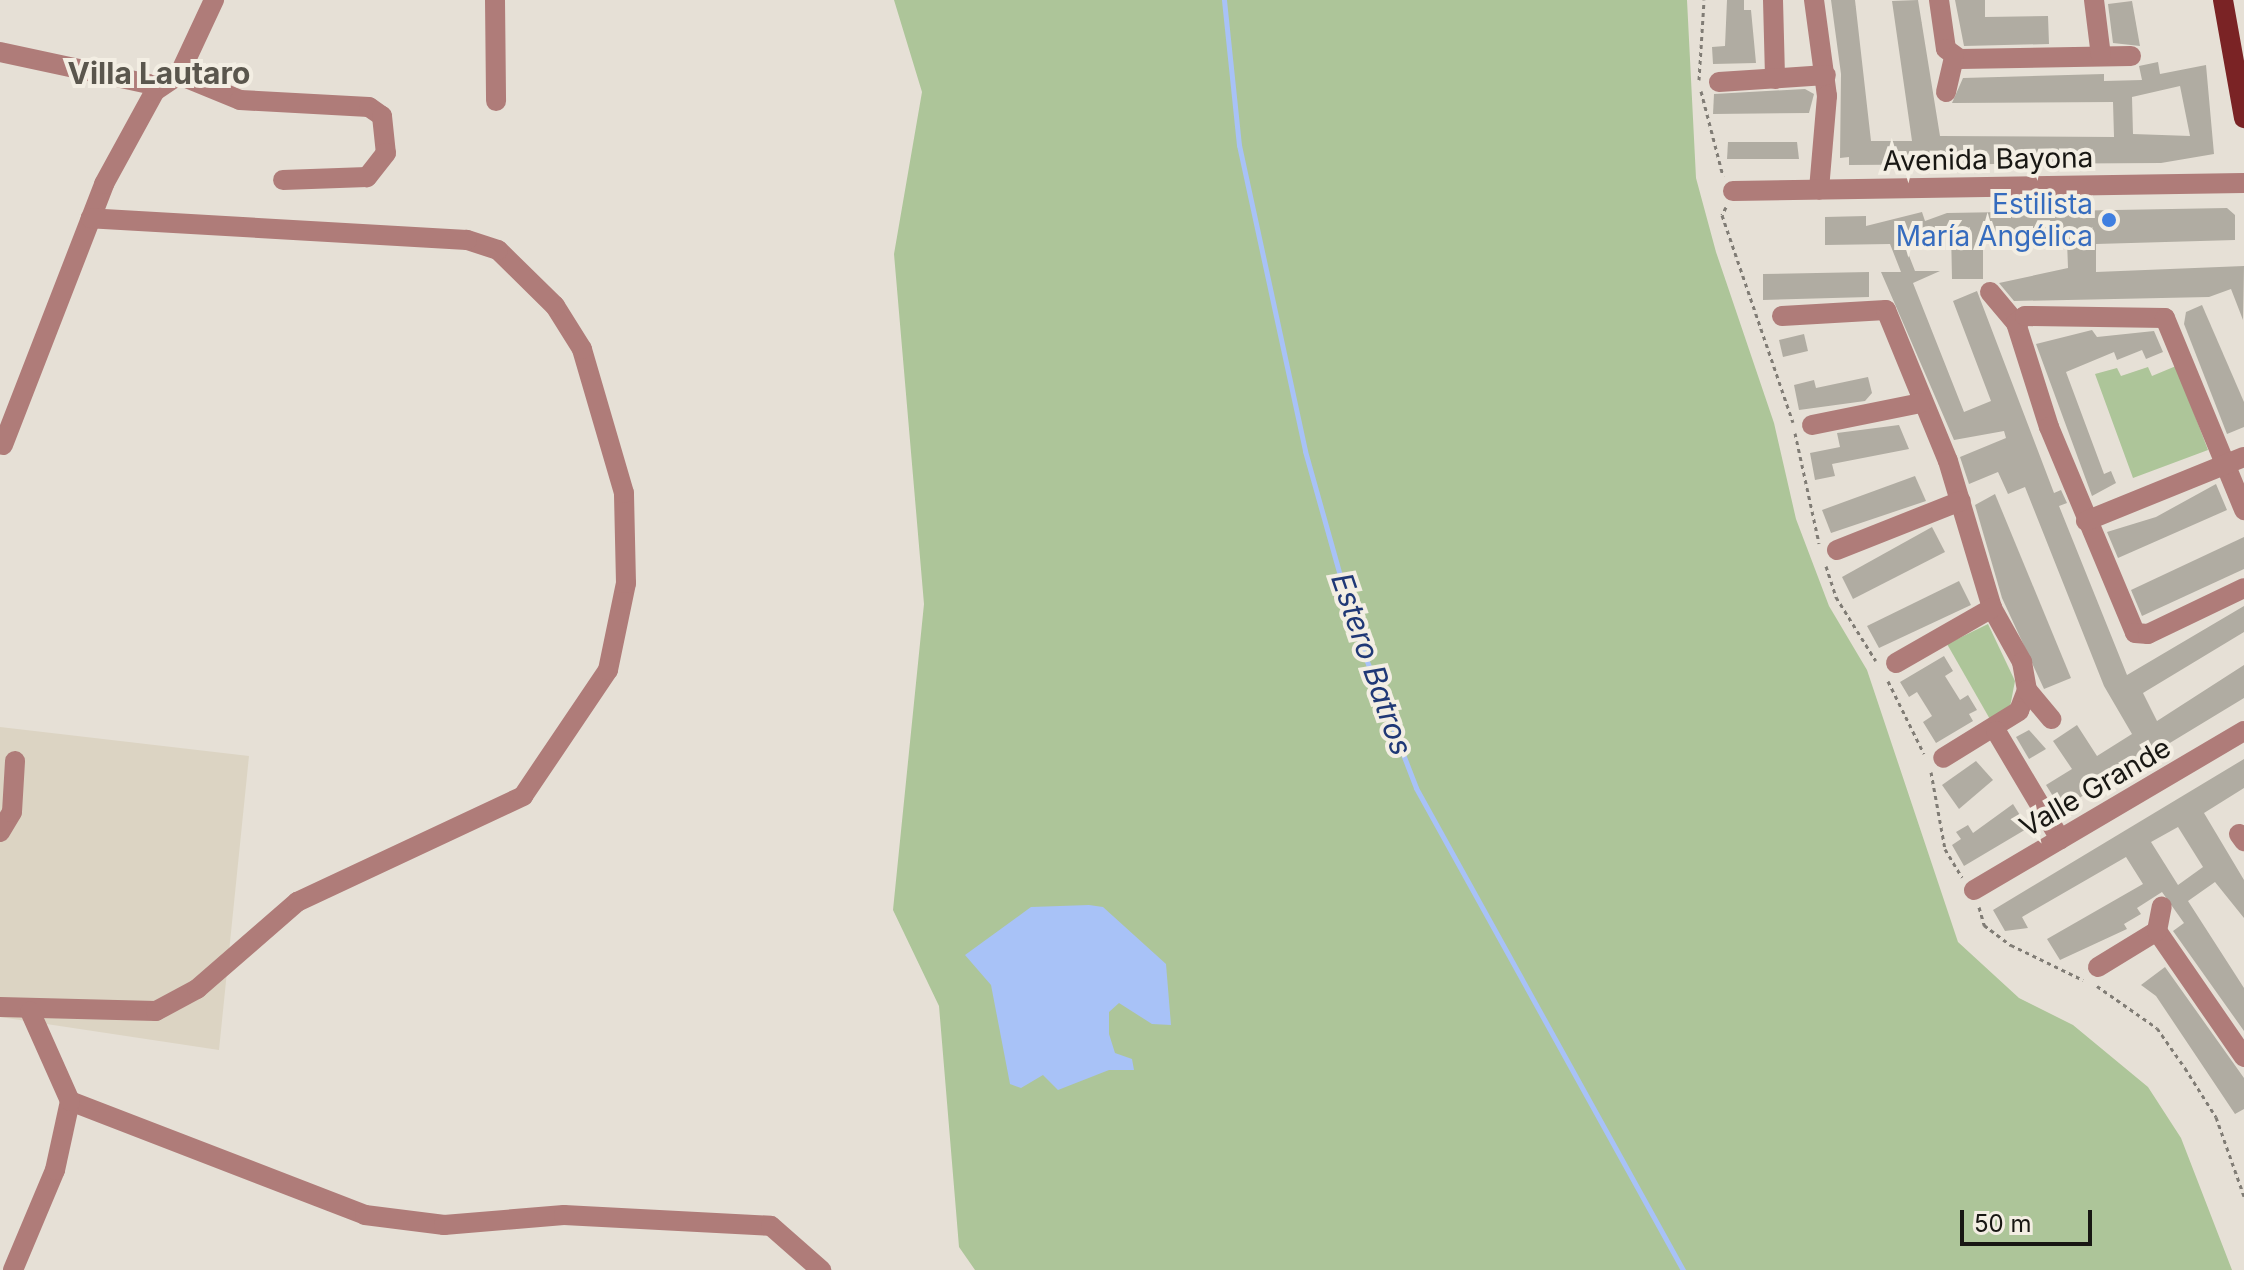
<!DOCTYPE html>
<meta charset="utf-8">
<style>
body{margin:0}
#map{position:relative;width:2244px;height:1270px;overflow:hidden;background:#e6e0d6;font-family:Inter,sans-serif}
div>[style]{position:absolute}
.built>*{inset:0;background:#dcd4c3}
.green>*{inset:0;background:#adc599}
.water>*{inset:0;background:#a8c2f7}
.stream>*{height:5px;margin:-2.5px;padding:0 2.5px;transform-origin:2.5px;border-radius:2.5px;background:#a8c2f7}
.building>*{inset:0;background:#b0aca2}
.path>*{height:3px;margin-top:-1.5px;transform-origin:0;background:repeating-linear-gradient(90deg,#807c75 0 4px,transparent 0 8px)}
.minor>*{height:20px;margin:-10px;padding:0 10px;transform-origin:10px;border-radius:10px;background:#af7c79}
.major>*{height:20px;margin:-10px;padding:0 10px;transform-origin:10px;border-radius:10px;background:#7a2325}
.dots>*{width:22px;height:22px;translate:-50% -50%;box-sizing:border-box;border:4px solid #f3eee3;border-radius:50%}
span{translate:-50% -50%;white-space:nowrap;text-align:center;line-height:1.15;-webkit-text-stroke:8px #f3eee3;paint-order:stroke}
.street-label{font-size:28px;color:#181713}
.shop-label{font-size:28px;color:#366cbe}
.right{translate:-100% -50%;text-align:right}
.neighbourhood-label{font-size:30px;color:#5a564d;font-weight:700}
.water-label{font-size:30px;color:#1f3876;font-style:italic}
.scale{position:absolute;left:1960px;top:1210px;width:132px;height:36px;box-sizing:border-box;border:4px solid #181713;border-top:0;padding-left:10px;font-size:24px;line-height:28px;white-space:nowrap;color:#181713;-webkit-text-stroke:6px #f3eee3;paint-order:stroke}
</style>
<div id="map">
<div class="built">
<i style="clip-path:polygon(0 727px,249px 756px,219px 1050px,0 1017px)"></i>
</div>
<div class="green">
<i style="clip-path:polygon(894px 0,1687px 0,1696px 178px,1716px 252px,1774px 423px,1796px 519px,1829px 606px,1867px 670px,1958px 942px,2019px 998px,2073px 1025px,2148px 1087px,2181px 1138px,2232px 1270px,975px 1270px,959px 1247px,939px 1006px,893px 910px,924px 604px,894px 254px,922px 92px)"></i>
<i style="clip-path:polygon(2176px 366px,2208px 450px,2133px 478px,2095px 374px,2117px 368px,2121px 376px,2148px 367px,2152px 376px)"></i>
<i style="clip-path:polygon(1988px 624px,2015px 681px,2010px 707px,1991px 721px,1947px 644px)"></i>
</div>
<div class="water">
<i style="clip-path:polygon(1089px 905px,1103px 907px,1166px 964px,1171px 1025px,1152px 1024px,1119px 1003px,1109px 1012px,1109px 1034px,1115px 1053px,1132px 1059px,1134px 1070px,1109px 1070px,1058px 1090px,1043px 1075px,1021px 1088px,1010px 1084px,991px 985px,965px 955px,1031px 907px)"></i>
</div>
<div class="stream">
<i style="left:1224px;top:0;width:146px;rotate:84.1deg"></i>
<i style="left:1239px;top:145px;width:313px;rotate:77.8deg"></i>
<i style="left:1305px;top:451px;width:189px;rotate:74.3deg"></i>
<i style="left:1356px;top:633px;width:166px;rotate:68.8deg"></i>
<i style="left:1416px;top:788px;width:551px;rotate:61.02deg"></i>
</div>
<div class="building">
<i style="clip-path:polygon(1727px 0,1744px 0,1744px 10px,1751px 10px,1756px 63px,1713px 64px,1712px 47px,1725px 46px)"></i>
<i style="clip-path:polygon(evenodd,1831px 0,1855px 0,1871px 141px,1912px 141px,1892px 1px,1918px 0,1940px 136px,2114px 137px,2113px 102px,1952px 103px,1963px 78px,2104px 74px,2104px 81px,2142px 80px,2139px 66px,2158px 62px,2160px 74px,2206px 65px,2214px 154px,2161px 163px,1849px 165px,1849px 157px,1840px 158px,1841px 74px,1831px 0,2180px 86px,2190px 136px,2133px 134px,2132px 97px,2180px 86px)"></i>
<i style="clip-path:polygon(1955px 0,1985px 0,1985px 17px,2048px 16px,2049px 44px,1964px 46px)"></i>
<i style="clip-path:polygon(2132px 1px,2140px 46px,2113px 43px,2108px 4px)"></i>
<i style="clip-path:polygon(1805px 89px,1814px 94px,1809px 113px,1713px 114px,1714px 94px)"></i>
<i style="clip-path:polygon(1728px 142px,1797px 142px,1799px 159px,1727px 159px)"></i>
<i style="clip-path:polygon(2227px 208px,2235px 215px,2235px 240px,2096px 244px,2096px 272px,2244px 266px,2243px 320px,2231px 289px,2209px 297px,2014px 301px,1999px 283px,2068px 268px,2067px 241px,2047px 236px,1983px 237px,1983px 279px,1952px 279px,1951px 230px,1906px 248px,1915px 271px,1940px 271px,1913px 283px,1964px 412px,1991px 401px,1953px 301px,1977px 291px,2054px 493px,2061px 490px,2067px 503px,2059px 506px,2127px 675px,2244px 606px,2244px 632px,2143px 693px,2157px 721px,2244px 665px,2244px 698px,2061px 809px,2046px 785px,2072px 769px,2053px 741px,2077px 725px,2097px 756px,2132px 734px,2104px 686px,2025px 487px,2008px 494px,1998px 472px,1969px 484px,1960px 457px,2006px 438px,2004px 431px,1954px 440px,1881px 272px,1901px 272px,1890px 244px,1825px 245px,1825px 217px,1866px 216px,1866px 226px,1922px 212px,1925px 221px,1947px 213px)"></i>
<i style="clip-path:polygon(1869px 272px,1869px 297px,1763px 300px,1763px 274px)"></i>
<i style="clip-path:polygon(2202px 305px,2244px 402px,2244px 427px,2227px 434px,2184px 324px,2186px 312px)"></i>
<i style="clip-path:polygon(2092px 330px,2097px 337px,2154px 331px,2163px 352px,2146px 359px,2142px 350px,2117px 360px,2114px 352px,2066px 372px,2104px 474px,2111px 471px,2116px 483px,2092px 496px,2036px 344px)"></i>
<i style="clip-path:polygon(1804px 334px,1808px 351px,1783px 357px,1779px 340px)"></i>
<i style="clip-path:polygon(1868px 377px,1872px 393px,1865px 401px,1799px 410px,1794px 385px,1814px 380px,1816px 388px)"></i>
<i style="clip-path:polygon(1899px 425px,1909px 449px,1832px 464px,1835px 476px,1815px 480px,1810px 453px,1840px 447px,1837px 433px)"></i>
<i style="clip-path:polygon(1915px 476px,1926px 501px,1831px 533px,1822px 510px)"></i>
<i style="clip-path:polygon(2216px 484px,2227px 510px,2118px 558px,2107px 532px,2156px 517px)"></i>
<i style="clip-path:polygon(1995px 494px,2071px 678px,2044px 689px,2002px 598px,1975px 505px)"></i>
<i style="clip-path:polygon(1932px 527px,1945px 552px,1853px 599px,1842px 577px)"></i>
<i style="clip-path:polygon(2244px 537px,2244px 569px,2142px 616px,2131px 590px)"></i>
<i style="clip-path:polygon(1959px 581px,1971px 605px,1879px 648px,1867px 626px)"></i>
<i style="clip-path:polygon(1944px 656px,1953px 671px,1945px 676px,1960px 700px,1968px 695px,1977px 710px,1969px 714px,1973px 721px,1936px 743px,1923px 722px,1932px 716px,1917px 692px,1909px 697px,1900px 682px)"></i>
<i style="clip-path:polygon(2029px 730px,2046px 749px,2029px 759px,2016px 737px)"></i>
<i style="clip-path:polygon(evenodd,2244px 759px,2244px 788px,2204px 813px,2244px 880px,2244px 918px,2215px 882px,2188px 901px,2244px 988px,2244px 1031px,2173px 931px,2184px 923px,2162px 892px,2137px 908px,2141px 914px,2124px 924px,2127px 929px,2060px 960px,2047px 939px,2143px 884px,2126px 857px,2022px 917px,2028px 928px,2005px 931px,1993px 910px,2244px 759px,2178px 827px,2203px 867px,2178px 885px,2151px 842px,2178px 827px)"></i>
<i style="clip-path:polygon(1976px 761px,1993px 780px,1959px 809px,1942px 785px)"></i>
<i style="clip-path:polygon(2013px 804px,2028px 828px,1964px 866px,1952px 845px,1961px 839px,1956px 832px,1968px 825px,1973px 833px)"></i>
<i style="clip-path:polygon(2165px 967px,2244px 1078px,2244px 1109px,2235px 1114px,2156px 996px,2141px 985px)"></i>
</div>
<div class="path">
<i style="left:1699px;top:80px;width:80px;rotate:-86.4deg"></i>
<i style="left:1701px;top:91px;width:88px;rotate:75.5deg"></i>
<i style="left:1726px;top:207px;width:9px;rotate:117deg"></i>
<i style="left:1722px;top:215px;width:219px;rotate:71.1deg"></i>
<i style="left:1795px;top:433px;width:113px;rotate:77.7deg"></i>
<i style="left:1826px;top:566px;width:33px;rotate:72deg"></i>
<i style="left:1836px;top:597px;width:75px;rotate:58deg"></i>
<i style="left:1888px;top:681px;width:81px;rotate:63.7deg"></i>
<i style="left:1931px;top:772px;width:78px;rotate:79.7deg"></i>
<i style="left:1945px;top:849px;width:33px;rotate:59deg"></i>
<i style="left:1979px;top:907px;width:19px;rotate:74deg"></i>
<i style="left:1984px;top:925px;width:34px;rotate:37deg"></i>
<i style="left:2011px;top:945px;width:80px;rotate:25.9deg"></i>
<i style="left:2097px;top:986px;width:73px;rotate:35deg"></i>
<i style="left:2157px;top:1028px;width:49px;rotate:55deg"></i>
<i style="left:2185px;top:1068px;width:58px;rotate:57.7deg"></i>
<i style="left:2216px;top:1117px;width:84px;rotate:70.5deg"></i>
</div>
<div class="minor">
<i style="left:495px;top:0;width:101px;rotate:89.4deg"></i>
<i style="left:1773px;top:0;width:79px;rotate:88.5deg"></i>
<i style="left:1814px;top:0;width:97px;rotate:82.3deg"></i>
<i style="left:1827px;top:96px;width:94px;rotate:94.9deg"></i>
<i style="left:1939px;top:0;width:49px;rotate:81.9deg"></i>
<i style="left:1946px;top:49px;width:17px;rotate:36deg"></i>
<i style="left:1960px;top:59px;width:171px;rotate:-1deg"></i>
<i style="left:2094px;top:0;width:56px;rotate:82.9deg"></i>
<i style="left:0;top:52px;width:163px;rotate:12.1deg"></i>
<i style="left:179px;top:75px;width:66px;rotate:22.3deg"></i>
<i style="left:240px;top:100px;width:129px;rotate:3.1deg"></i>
<i style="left:369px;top:107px;width:16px;rotate:35deg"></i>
<i style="left:382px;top:116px;width:37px;rotate:84deg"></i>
<i style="left:386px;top:153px;width:31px;rotate:128deg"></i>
<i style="left:367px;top:177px;width:84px;rotate:178deg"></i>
<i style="left:1719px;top:82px;width:107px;rotate:-3.7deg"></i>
<i style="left:1946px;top:92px;width:36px;rotate:-77deg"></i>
<i style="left:1733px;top:191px;width:511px;rotate:-0.9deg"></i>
<i style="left:1990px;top:292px;width:40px;rotate:50deg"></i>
<i style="left:1782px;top:316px;width:104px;rotate:-3.3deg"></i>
<i style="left:1886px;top:310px;width:163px;rotate:67.7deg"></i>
<i style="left:1948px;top:461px;width:153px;rotate:73.3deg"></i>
<i style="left:1992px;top:608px;width:62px;rotate:60.9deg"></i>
<i style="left:2022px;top:662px;width:28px;rotate:80deg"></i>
<i style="left:2027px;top:690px;width:22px;rotate:111deg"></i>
<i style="left:2019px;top:711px;width:89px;rotate:148.3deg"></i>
<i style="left:2016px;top:323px;width:109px;rotate:72.4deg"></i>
<i style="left:2049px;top:427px;width:223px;rotate:67.3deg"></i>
<i style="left:2135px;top:633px;width:13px;rotate:4deg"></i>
<i style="left:2148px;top:634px;width:106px;rotate:-25.6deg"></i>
<i style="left:2016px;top:323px;width:11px;rotate:-38deg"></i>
<i style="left:2025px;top:316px;width:140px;rotate:0.8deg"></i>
<i style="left:2165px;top:318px;width:208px;rotate:67.6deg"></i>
<i style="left:1812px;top:425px;width:111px;rotate:-11.4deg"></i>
<i style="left:3px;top:445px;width:280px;rotate:-68.8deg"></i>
<i style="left:104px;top:184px;width:106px;rotate:-61.3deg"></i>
<i style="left:155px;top:91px;width:29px;rotate:-34deg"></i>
<i style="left:179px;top:75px;width:83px;rotate:-65deg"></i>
<i style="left:2086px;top:521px;width:170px;rotate:-22.1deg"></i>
<i style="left:1837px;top:550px;width:133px;rotate:-21.6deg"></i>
<i style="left:1896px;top:663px;width:111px;rotate:-29.8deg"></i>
<i style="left:2027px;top:690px;width:38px;rotate:50deg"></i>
<i style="left:1996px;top:731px;width:126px;rotate:59.3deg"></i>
<i style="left:0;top:832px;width:23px;rotate:-59deg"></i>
<i style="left:12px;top:812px;width:51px;rotate:-86.6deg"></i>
<i style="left:2239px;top:834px;width:9px;rotate:54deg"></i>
<i style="left:1974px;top:890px;width:313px;rotate:-30.5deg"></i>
<i style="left:2157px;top:931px;width:153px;rotate:55.4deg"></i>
<i style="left:2098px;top:967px;width:69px;rotate:-31.4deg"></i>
<i style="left:2157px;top:931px;width:25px;rotate:-79deg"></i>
<i style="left:0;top:1007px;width:156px;rotate:1.5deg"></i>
<i style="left:156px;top:1011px;width:47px;rotate:-28.2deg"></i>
<i style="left:197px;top:989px;width:133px;rotate:-41deg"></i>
<i style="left:297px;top:902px;width:250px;rotate:-25.1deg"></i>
<i style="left:523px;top:796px;width:152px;rotate:-56deg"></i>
<i style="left:608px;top:670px;width:89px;rotate:-78.3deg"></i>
<i style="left:626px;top:583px;width:90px;rotate:-91.3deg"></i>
<i style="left:624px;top:493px;width:150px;rotate:-106.3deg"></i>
<i style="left:582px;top:349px;width:51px;rotate:-122.1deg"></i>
<i style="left:555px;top:306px;width:80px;rotate:-135.5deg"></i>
<i style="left:498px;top:250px;width:33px;rotate:-162deg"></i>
<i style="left:467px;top:240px;width:377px;rotate:-176.7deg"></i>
<i style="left:70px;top:1101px;width:316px;rotate:21.1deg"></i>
<i style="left:365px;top:1215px;width:80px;rotate:7.2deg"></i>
<i style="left:444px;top:1225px;width:120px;rotate:-4.8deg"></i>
<i style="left:564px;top:1215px;width:207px;rotate:3deg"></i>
<i style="left:771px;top:1226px;width:67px;rotate:41.3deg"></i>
<i style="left:13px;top:1270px;width:108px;rotate:-67.2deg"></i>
<i style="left:55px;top:1170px;width:71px;rotate:-77.7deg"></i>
<i style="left:70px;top:1101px;width:98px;rotate:-114deg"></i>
</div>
<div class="major">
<i style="left:2223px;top:0;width:120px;rotate:79.9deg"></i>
</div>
<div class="dots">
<i style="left:2109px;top:220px;background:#3f7fe0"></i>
</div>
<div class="street-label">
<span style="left:1988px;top:159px;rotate:-1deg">Avenida Bayona</span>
<span style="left:2095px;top:787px;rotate:-30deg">Valle Grande</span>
</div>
<div class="shop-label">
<span class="right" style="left:2093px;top:220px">Estilista<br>María Angélica</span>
</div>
<div class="neighbourhood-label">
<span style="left:159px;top:73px">Villa Lautaro</span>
</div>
<div class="water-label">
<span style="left:1372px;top:664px;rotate:71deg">Estero Batros</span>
</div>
<div class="scale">50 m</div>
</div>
